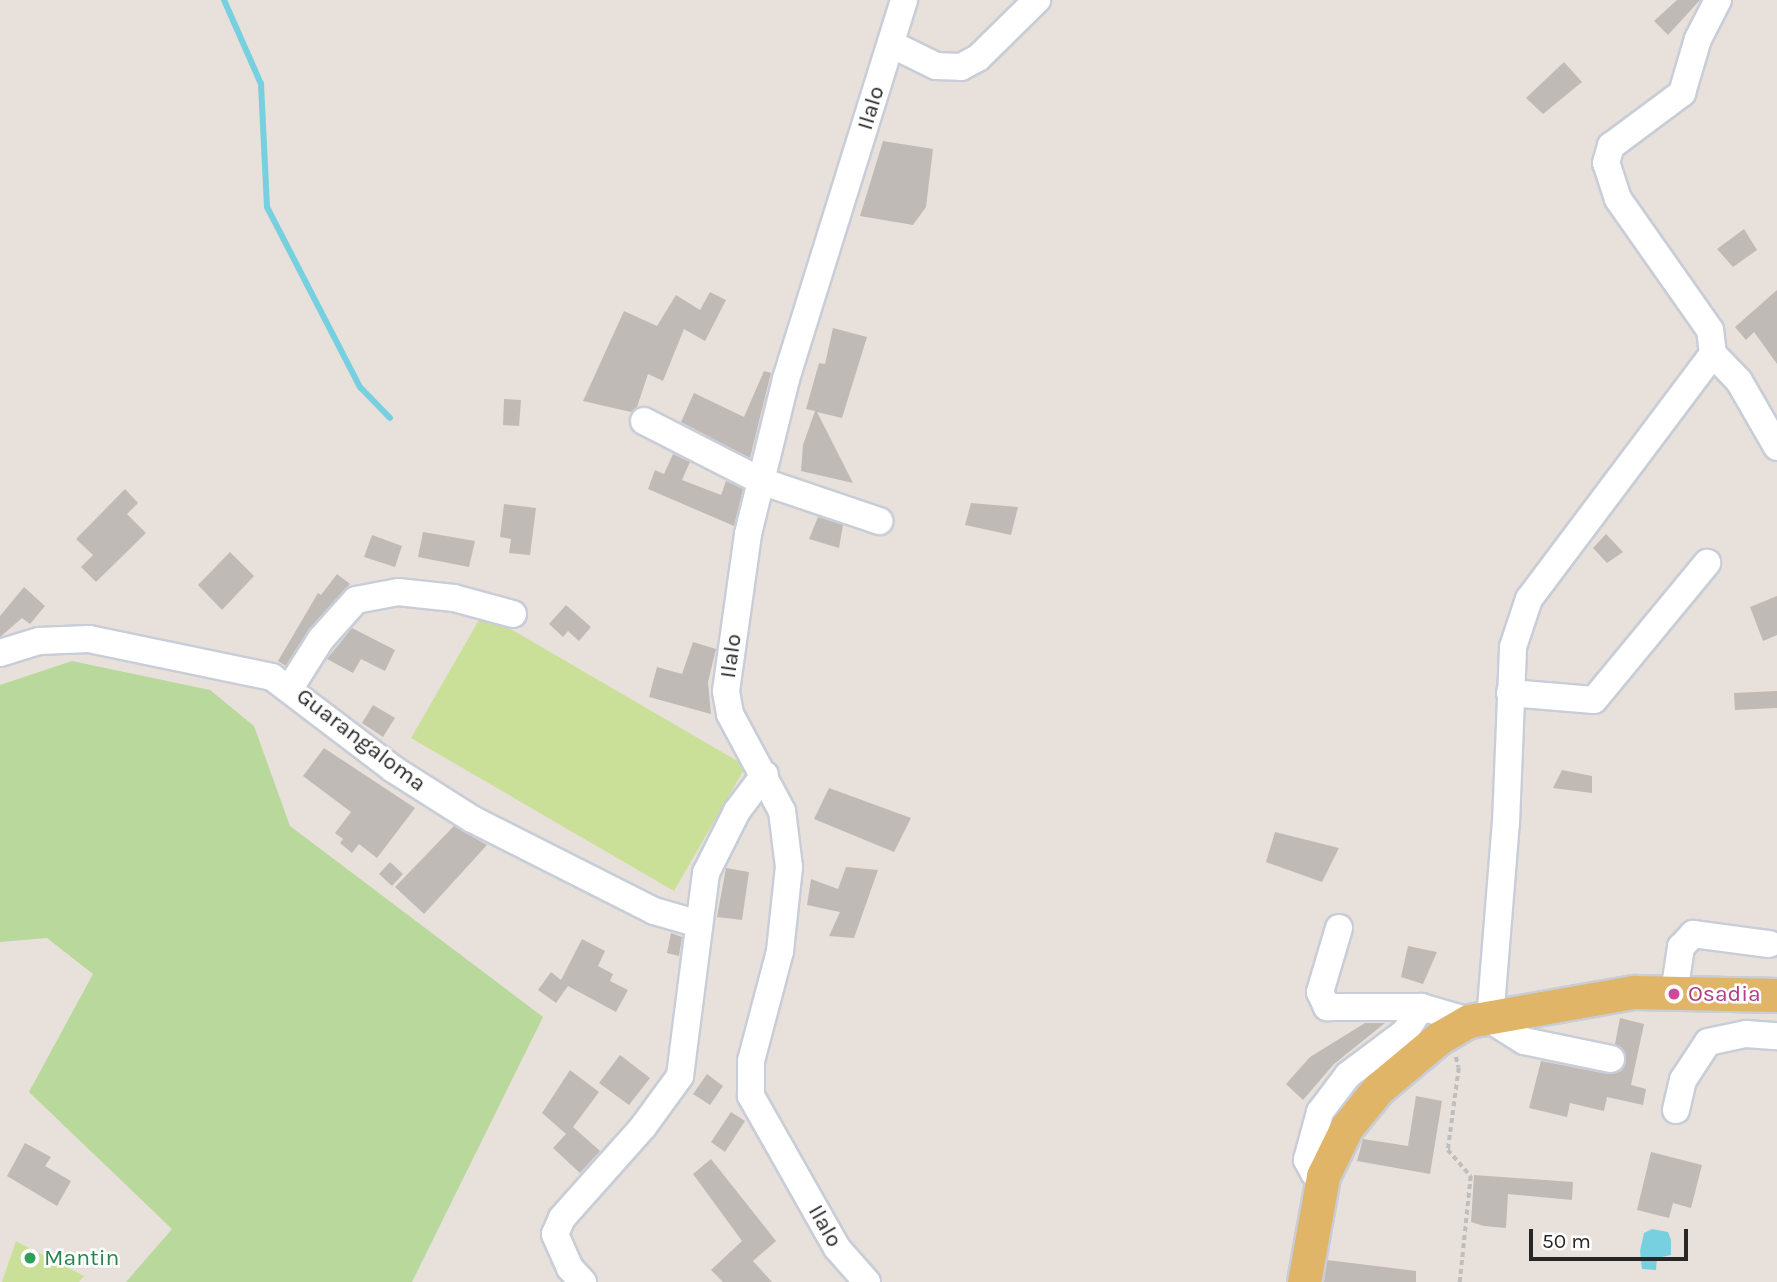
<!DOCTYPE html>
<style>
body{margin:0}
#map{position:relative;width:1777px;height:1282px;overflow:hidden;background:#e8e0da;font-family:Karla,sans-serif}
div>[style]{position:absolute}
.green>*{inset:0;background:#b8d99b}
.pitch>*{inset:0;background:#cae098}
.water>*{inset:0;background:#77d0e0}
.stream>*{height:6px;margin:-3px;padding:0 3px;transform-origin:3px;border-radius:3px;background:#77d0e0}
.building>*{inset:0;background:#c0bab6}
.path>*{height:3.5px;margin-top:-1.75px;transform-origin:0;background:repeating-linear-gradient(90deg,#bebebe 0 5px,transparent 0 8.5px)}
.roads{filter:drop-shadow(2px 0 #c8cdd7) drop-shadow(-2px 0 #c8cdd7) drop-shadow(0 2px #c8cdd7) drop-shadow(0 -2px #c8cdd7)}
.minor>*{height:26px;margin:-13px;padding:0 13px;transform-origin:13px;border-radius:13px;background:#fff}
.major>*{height:33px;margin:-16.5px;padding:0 16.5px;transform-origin:16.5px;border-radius:16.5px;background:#e0b567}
.dots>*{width:19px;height:19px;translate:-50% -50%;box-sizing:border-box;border:4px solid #fff;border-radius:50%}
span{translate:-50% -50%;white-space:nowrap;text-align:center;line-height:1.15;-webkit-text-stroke:5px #fff;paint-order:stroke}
.street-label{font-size:23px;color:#272727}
.hotel-label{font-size:23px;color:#b23c85}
.left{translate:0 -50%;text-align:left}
.leisure-label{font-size:23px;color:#27864d}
.scale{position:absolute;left:1529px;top:1229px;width:159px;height:32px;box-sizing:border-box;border:4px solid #272727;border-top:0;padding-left:9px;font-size:21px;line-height:24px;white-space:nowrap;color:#272727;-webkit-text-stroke:5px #fff;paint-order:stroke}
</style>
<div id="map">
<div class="green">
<i style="clip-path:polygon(72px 661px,210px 690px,254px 726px,290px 826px,543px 1017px,412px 1282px,126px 1282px,172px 1229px,29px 1092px,93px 974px,47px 938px,0 942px,0 685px)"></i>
</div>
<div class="pitch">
<i style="clip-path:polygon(483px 613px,746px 766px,674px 891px,411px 738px)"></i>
<i style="clip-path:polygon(16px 1241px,84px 1276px,79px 1282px,2px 1282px)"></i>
</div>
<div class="water">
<i style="clip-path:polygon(1652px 1229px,1668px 1232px,1671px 1240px,1671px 1255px,1657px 1258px,1656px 1270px,1642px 1269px,1640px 1251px,1644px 1233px)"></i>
</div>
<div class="stream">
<i style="left:224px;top:0;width:92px;rotate:66.2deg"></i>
<i style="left:261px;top:84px;width:123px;rotate:87.2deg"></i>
<i style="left:267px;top:207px;width:203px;rotate:62.7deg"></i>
<i style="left:360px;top:387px;width:43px;rotate:45.9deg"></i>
</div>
<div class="building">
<i style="clip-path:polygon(1677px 0,1700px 0,1668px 35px,1654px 21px)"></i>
<i style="clip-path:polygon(1564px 62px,1582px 82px,1543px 114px,1526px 98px)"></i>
<i style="clip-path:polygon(883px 141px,933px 149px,926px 207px,913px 225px,860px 216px)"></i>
<i style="clip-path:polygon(1744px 229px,1757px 250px,1733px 267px,1717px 249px)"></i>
<i style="clip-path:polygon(1777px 290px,1777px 364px,1754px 332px,1746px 340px,1735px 327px)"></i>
<i style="clip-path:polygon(710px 292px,726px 300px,705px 341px,684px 329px,663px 381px,648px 374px,637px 407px,631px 412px,583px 401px,624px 311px,657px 326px,676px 295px,700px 310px)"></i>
<i style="clip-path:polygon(833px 328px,867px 337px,842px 418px,817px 412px,853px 483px,801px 471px,803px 445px,815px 411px,806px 409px,819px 363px,825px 364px)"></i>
<i style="clip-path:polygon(764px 371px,771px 373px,750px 458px,681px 422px,694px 393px,744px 417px)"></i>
<i style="clip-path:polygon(504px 399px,521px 400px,519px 426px,503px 425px)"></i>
<i style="clip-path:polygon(673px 454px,690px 462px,682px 480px,721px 495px,726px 481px,743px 489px,734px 526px,648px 489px,655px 470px,664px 474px)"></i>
<i style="clip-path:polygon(125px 489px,138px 503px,127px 514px,146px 533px,96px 582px,81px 567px,93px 555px,76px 539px)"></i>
<i style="clip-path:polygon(971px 503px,1018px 507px,1011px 535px,965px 525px)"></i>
<i style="clip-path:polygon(504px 504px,536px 508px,530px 555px,509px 553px,511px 539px,500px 537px)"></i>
<i style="clip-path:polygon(818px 517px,843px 525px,839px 548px,809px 539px)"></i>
<i style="clip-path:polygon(423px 532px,475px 541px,469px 567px,418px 557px)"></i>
<i style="clip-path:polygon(1606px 534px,1623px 552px,1607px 563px,1593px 548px)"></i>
<i style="clip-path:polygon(372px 535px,402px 546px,395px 567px,364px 557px)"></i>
<i style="clip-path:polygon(230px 552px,254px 576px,222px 610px,198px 585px)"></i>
<i style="clip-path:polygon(337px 574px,350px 584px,309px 629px,286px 666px,278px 661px,318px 593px,321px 595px)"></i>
<i style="clip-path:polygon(24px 587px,45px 606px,30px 624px,22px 618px,0 637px,0 616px)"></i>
<i style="clip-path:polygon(1777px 596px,1777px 635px,1763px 641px,1750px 607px)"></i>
<i style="clip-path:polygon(566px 605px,591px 627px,579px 641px,568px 631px,563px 637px,549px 624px)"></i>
<i style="clip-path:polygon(352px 628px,395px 650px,385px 671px,361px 659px,353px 673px,327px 659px)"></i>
<i style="clip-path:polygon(693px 642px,716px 649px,708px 682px,711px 714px,649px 697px,657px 667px,682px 674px)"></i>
<i style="clip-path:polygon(1777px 691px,1777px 708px,1735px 710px,1734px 693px)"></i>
<i style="clip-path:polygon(373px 705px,395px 718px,383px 737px,362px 723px)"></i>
<i style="clip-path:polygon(324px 748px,415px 808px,377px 858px,359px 844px,352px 853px,340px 843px,343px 839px,335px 833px,351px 812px,303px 776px)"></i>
<i style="clip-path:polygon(1562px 770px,1592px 776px,1592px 793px,1553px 788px)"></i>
<i style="clip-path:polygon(829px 788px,911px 818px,894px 852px,814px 819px)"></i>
<i style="clip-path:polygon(454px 826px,487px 845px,424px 914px,395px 887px)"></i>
<i style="clip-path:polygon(1275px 832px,1339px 848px,1322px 882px,1266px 862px)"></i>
<i style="clip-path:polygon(390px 862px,403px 874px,392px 886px,379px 874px)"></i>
<i style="clip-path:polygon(846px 867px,878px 870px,854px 938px,829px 936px,840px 912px,807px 905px,811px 879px,838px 889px)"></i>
<i style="clip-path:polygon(726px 868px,749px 872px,742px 920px,717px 917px)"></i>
<i style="clip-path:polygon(671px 933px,682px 937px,679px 956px,667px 953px)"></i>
<i style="clip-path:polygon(582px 939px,605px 951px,598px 966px,613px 974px,610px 981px,628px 990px,616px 1012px,568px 986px,556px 1003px,538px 990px,551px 972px,561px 980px)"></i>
<i style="clip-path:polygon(1408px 946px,1437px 952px,1423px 984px,1401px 977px)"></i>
<i style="clip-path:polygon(1620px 1018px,1644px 1024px,1631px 1085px,1646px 1089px,1643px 1105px,1607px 1097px,1604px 1111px,1570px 1103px,1567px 1117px,1529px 1108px,1541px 1061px,1608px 1074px,1622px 1070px,1626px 1055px,1615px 1044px)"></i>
<i style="clip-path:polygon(1365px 1023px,1385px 1023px,1334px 1064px,1303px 1100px,1286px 1084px,1310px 1057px)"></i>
<i style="clip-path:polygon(620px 1055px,650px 1078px,629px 1105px,599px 1083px)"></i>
<i style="clip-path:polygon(570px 1070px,599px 1092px,573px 1127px,600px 1151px,580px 1173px,553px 1148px,566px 1134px,542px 1113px)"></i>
<i style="clip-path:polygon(707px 1074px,723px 1086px,710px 1105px,693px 1094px)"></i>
<i style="clip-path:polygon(1416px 1096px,1442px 1101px,1430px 1174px,1357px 1161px,1363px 1139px,1408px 1146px)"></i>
<i style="clip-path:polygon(731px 1112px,745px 1121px,725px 1152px,711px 1142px)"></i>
<i style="clip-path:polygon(25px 1143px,51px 1157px,45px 1166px,71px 1181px,57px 1206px,7px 1176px)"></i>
<i style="clip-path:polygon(1651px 1152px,1702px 1165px,1691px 1208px,1673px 1203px,1669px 1218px,1637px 1210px)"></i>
<i style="clip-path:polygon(711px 1159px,776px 1241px,753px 1261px,772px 1282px,723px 1282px,711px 1270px,742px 1241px,693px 1174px)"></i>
<i style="clip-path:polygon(1474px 1175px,1573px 1182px,1572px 1200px,1508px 1194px,1506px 1228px,1484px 1226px,1471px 1222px)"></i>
<i style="clip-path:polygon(1327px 1260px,1416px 1271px,1416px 1282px,1324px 1282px)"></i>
</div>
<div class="path">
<i style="left:1456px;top:1057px;width:11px;rotate:75deg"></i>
<i style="left:1459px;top:1068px;width:83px;rotate:97.6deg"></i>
<i style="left:1448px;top:1150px;width:35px;rotate:49deg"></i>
<i style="left:1471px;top:1176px;width:107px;rotate:95.9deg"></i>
</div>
<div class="roads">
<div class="minor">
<i style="left:891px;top:44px;width:50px;rotate:26.1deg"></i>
<i style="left:936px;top:66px;width:25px;rotate:2deg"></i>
<i style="left:961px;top:67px;width:19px;rotate:-28deg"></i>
<i style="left:978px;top:58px;width:83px;rotate:-44.5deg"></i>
<i style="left:1713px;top:354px;width:37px;rotate:46deg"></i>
<i style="left:1739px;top:381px;width:76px;rotate:60.1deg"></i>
<i style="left:644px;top:421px;width:131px;rotate:27.1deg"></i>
<i style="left:761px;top:481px;width:125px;rotate:18.7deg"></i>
<i style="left:0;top:653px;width:41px;rotate:-17.1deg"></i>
<i style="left:39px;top:641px;width:50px;rotate:-2.3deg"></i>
<i style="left:89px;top:639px;width:187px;rotate:11.7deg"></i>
<i style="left:272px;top:677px;width:152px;rotate:37.2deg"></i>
<i style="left:393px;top:769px;width:93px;rotate:32.3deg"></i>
<i style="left:472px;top:819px;width:204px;rotate:26.8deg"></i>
<i style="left:654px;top:911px;width:47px;rotate:16.1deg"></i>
<i style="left:290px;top:688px;width:58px;rotate:-57.7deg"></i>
<i style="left:321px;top:639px;width:52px;rotate:-48.1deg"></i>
<i style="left:356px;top:600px;width:43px;rotate:-10.8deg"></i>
<i style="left:398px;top:592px;width:56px;rotate:6.1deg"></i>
<i style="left:454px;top:598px;width:61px;rotate:15.2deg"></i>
<i style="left:1510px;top:693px;width:84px;rotate:4.8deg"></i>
<i style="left:1594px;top:700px;width:178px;rotate:-50.5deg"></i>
<i style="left:1339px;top:928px;width:67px;rotate:106.5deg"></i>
<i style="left:1320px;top:992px;width:17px;rotate:65deg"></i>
<i style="left:1327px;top:1007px;width:94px"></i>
<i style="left:1421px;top:1007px;width:50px;rotate:16.3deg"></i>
<i style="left:1674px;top:993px;width:47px;rotate:-81.3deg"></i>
<i style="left:1681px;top:947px;width:18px;rotate:-47deg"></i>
<i style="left:1693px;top:934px;width:77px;rotate:7.5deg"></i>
<i style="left:1611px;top:1059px;width:89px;rotate:-168.3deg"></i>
<i style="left:1524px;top:1041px;width:40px;rotate:-148deg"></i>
<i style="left:1490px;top:1020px;width:198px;rotate:-85.4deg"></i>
<i style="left:1506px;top:823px;width:176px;rotate:-87.7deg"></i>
<i style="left:1513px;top:647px;width:51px;rotate:-71.6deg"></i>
<i style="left:1529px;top:599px;width:306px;rotate:-53.1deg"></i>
<i style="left:1713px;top:354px;width:24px;rotate:-97deg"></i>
<i style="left:1710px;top:330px;width:160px;rotate:-125.1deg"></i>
<i style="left:1618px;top:199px;width:38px;rotate:-108deg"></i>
<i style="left:1606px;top:163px;width:18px;rotate:-74deg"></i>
<i style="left:1611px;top:146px;width:89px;rotate:-36.7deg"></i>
<i style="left:1682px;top:93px;width:56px;rotate:-73.5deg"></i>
<i style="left:1698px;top:39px;width:44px;rotate:-62.9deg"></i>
<i style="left:1676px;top:1110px;width:31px;rotate:-77deg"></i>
<i style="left:1683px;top:1080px;width:45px;rotate:-56.7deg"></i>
<i style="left:1708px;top:1042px;width:39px;rotate:-12deg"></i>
<i style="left:1746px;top:1034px;width:31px;rotate:4deg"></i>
<i style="left:1323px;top:1176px;width:9px;rotate:-162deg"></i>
<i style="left:1314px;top:1173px;width:15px;rotate:-118deg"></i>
<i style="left:1307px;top:1160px;width:50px;rotate:-74.8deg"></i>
<i style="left:1320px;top:1112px;width:46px;rotate:-52.9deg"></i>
<i style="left:1348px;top:1075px;width:71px;rotate:-37deg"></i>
<i style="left:1405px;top:1032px;width:30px;rotate:-57deg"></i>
<i style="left:583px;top:1282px;width:19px;rotate:-133deg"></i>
<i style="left:570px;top:1268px;width:37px;rotate:-114deg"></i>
<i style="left:555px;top:1234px;width:17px;rotate:-66deg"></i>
<i style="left:562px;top:1218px;width:122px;rotate:-48.3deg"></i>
<i style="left:643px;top:1127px;width:63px;rotate:-54deg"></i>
<i style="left:680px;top:1076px;width:205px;rotate:-82.7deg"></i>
<i style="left:706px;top:873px;width:69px;rotate:-63.4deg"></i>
<i style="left:737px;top:811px;width:46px;rotate:-52.9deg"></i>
<i style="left:867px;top:1282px;width:45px;rotate:-131.4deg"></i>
<i style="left:837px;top:1248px;width:175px;rotate:-119.5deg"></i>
<i style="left:751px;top:1096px;width:35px;rotate:-90deg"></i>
<i style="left:751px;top:1061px;width:114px;rotate:-75.2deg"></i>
<i style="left:780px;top:951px;width:84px;rotate:-83.9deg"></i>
<i style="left:789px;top:867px;width:56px;rotate:-97.1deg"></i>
<i style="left:782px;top:811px;width:110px;rotate:-118.2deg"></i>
<i style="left:730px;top:714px;width:23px;rotate:-100deg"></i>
<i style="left:726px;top:691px;width:159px;rotate:-82deg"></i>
<i style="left:748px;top:534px;width:160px;rotate:-76.2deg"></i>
<i style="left:786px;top:379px;width:397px;rotate:-72.7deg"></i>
</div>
<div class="major">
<i style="left:1304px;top:1282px;width:108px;rotate:-79.8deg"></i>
<i style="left:1323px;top:1176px;width:55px;rotate:-63.9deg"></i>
<i style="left:1347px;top:1127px;width:49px;rotate:-50.8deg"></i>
<i style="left:1378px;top:1089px;width:80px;rotate:-39.9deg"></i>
<i style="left:1439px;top:1038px;width:34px;rotate:-30deg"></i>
<i style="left:1469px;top:1021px;width:168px;rotate:-10deg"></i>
<i style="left:1634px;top:992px;width:143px;rotate:1.2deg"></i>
</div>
</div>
<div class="dots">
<i style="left:1674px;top:994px;background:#d1479c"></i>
<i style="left:30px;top:1258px;background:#2e9e5b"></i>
</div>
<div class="street-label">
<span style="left:871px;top:108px;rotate:-73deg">Ilalo</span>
<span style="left:731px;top:656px;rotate:-82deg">Ilalo</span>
<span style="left:361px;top:740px;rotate:37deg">Guarangaloma</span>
<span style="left:825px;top:1226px;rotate:60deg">Ilalo</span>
</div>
<div class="hotel-label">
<span class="left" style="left:1688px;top:994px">Osadia</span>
</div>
<div class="leisure-label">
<span class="left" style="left:44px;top:1258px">Mantin</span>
</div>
<div class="scale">50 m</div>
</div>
